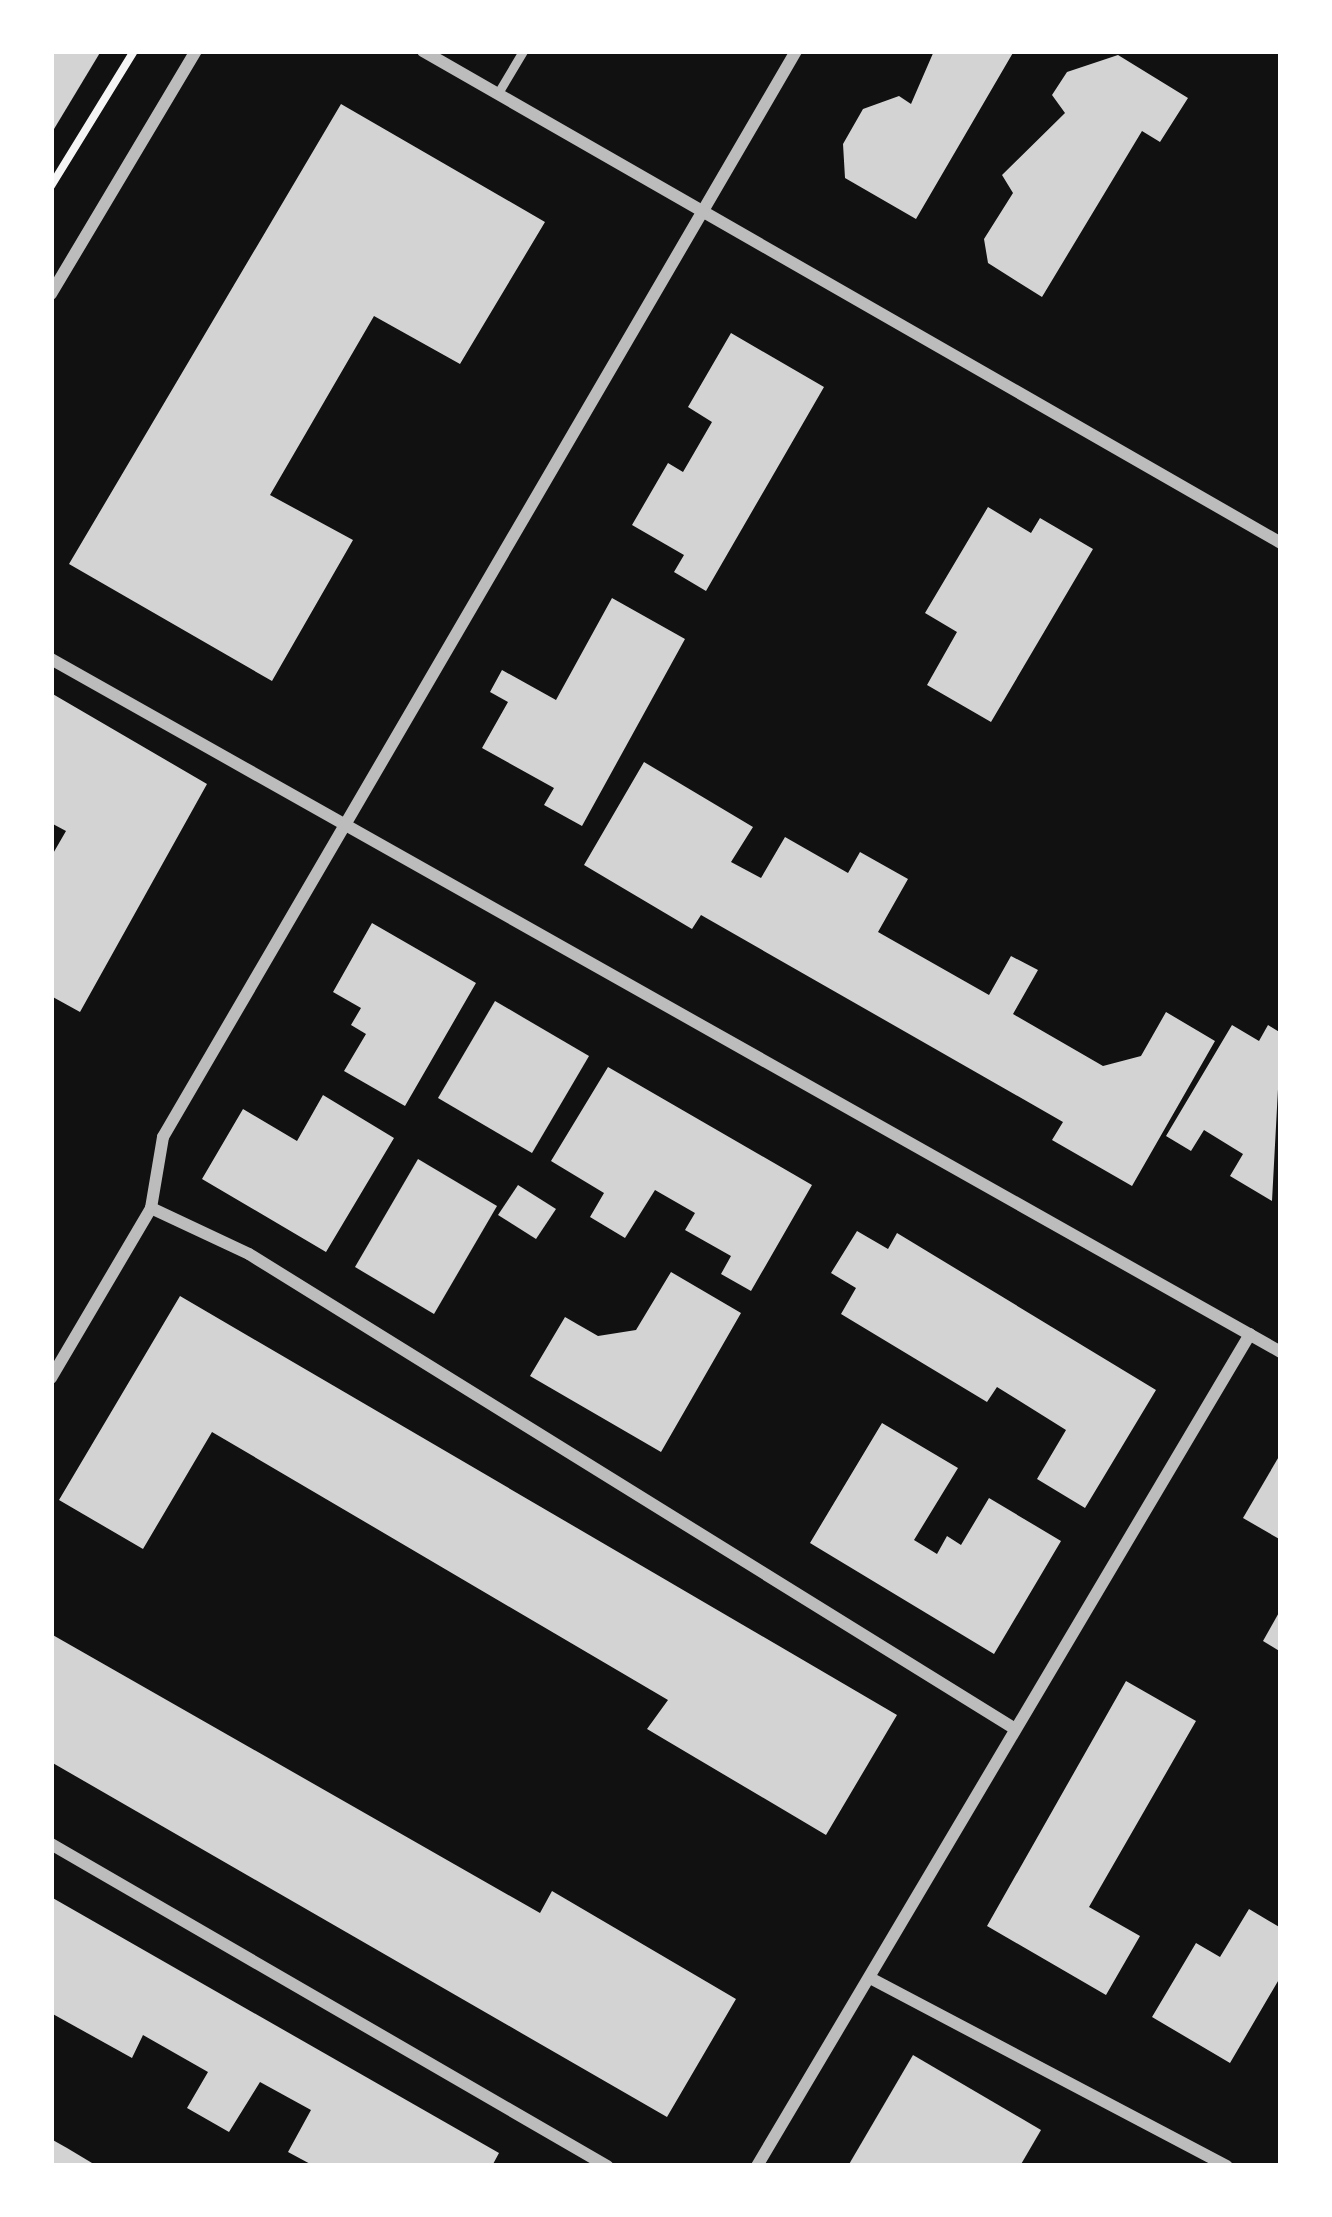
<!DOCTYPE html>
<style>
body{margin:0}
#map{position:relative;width:1332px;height:2217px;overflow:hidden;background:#111;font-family:Arial,sans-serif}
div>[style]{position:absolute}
.building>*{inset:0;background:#d3d3d3}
.path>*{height:8px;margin:-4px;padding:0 4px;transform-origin:4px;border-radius:4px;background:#f5f5f5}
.service>*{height:9px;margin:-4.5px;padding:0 4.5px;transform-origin:4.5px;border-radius:4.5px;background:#bcbcbc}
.minor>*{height:12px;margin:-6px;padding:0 6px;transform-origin:6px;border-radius:6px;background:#bcbcbc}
span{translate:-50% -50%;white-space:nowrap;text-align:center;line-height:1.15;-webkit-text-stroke:9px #fff;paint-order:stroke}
.frame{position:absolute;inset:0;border:54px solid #fff;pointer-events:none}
</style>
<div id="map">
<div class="building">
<i style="clip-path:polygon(51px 51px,101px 51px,51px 134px)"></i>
<i style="clip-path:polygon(934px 51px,1014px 51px,916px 219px,845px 178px,843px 144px,863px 109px,899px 96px,911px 104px)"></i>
<i style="clip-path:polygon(1118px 55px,1188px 98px,1160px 142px,1142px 131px,1042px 297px,988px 263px,984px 239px,1013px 193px,1002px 175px,1065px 113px,1052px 95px,1067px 72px)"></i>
<i style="clip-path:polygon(341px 104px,545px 222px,460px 364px,374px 316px,270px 495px,353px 540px,272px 681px,69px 564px)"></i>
<i style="clip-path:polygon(731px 333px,824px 387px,706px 591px,674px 572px,684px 555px,632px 525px,668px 463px,683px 472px,712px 422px,688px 407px)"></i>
<i style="clip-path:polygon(988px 507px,1031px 533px,1040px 518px,1093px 549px,991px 722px,927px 685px,957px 632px,925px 613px)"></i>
<i style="clip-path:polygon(612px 598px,685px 639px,582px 826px,544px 805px,554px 788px,482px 748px,508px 702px,490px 692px,502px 670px,556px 700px)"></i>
<i style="clip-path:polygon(51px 693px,207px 784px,80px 1012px,51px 996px,51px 857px,66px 831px,51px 823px)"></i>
<i style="clip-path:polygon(644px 762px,753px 827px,731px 862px,761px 878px,785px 837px,848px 873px,860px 852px,908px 879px,878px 932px,989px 995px,1011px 956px,1038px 970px,1013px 1014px,1103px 1066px,1141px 1056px,1166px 1012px,1215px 1041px,1132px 1186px,1052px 1140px,1063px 1122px,701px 915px,692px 929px,584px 865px)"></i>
<i style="clip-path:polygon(372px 923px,476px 983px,405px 1106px,344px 1071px,366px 1034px,351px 1025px,361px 1008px,333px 992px)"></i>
<i style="clip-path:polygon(495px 1001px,589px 1056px,532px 1153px,438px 1098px)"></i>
<i style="clip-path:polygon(1232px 1025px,1259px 1041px,1268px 1025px,1281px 1033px,1272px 1201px,1230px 1176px,1243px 1154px,1204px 1130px,1191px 1151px,1166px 1136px)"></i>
<i style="clip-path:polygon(608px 1067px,812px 1185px,751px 1291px,721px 1274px,731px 1256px,685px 1230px,695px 1213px,655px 1190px,625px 1238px,590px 1217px,604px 1193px,551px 1161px)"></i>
<i style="clip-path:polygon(323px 1095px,394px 1138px,326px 1252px,202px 1179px,243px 1109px,297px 1141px)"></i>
<i style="clip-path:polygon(418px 1159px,497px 1206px,434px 1314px,355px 1267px)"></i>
<i style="clip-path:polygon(518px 1185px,556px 1209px,536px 1239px,498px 1215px)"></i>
<i style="clip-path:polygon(857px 1231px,888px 1249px,897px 1233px,1156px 1390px,1085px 1508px,1037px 1479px,1066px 1430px,997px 1387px,987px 1402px,841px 1314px,856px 1288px,831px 1273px)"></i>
<i style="clip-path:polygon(671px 1272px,741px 1313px,661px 1452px,530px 1376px,565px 1317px,598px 1336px,636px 1330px)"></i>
<i style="clip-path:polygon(180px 1296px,897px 1715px,826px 1835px,647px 1729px,668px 1700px,212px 1432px,143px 1549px,59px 1500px)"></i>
<i style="clip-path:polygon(882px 1423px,958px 1468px,914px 1540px,937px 1554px,947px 1536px,961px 1545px,989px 1498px,1061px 1541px,994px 1654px,810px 1543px)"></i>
<i style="clip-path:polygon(1281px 1453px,1281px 1540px,1243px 1518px)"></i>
<i style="clip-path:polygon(1281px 1609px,1281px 1652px,1263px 1641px)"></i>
<i style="clip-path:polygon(51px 1634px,540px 1913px,552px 1891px,736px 1999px,667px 2117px,51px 1762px)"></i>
<i style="clip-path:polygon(1126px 1681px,1196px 1721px,1089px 1907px,1140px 1936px,1106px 1995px,987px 1926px)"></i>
<i style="clip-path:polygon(51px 1897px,499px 2153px,492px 2166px,314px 2166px,288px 2152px,311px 2110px,260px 2082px,229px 2132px,187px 2108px,208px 2072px,143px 2035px,132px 2058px,51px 2013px)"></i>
<i style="clip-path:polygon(1249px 1909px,1281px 1928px,1281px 1976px,1230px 2063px,1152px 2017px,1196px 1943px,1220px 1957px)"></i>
<i style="clip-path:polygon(913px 2055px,1041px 2130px,1020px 2166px,848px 2166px)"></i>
<i style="clip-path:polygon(51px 2139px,67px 2148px,97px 2166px,51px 2166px)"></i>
</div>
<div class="path">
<i style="left:51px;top:186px;width:158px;rotate:-58.4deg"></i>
</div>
<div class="service">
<i style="left:498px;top:93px;width:49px;rotate:-59.2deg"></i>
</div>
<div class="minor">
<i style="left:423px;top:51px;width:989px;rotate:29.83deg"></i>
<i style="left:51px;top:294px;width:283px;rotate:-59.2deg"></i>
<i style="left:51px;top:659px;width:1412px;rotate:29.4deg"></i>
<i style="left:151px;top:1208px;width:108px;rotate:25.1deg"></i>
<i style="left:249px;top:1254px;width:898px;rotate:31.8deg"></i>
<i style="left:51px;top:1378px;width:197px;rotate:-59.5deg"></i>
<i style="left:151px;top:1208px;width:72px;rotate:-80.4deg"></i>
<i style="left:163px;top:1137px;width:1257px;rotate:-59.76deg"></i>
<i style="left:51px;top:1844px;width:643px;rotate:30.08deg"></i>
<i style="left:872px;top:1979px;width:401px;rotate:27.8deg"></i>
<i style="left:757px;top:2166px;width:967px;rotate:-59.35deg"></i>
</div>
<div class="frame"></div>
</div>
